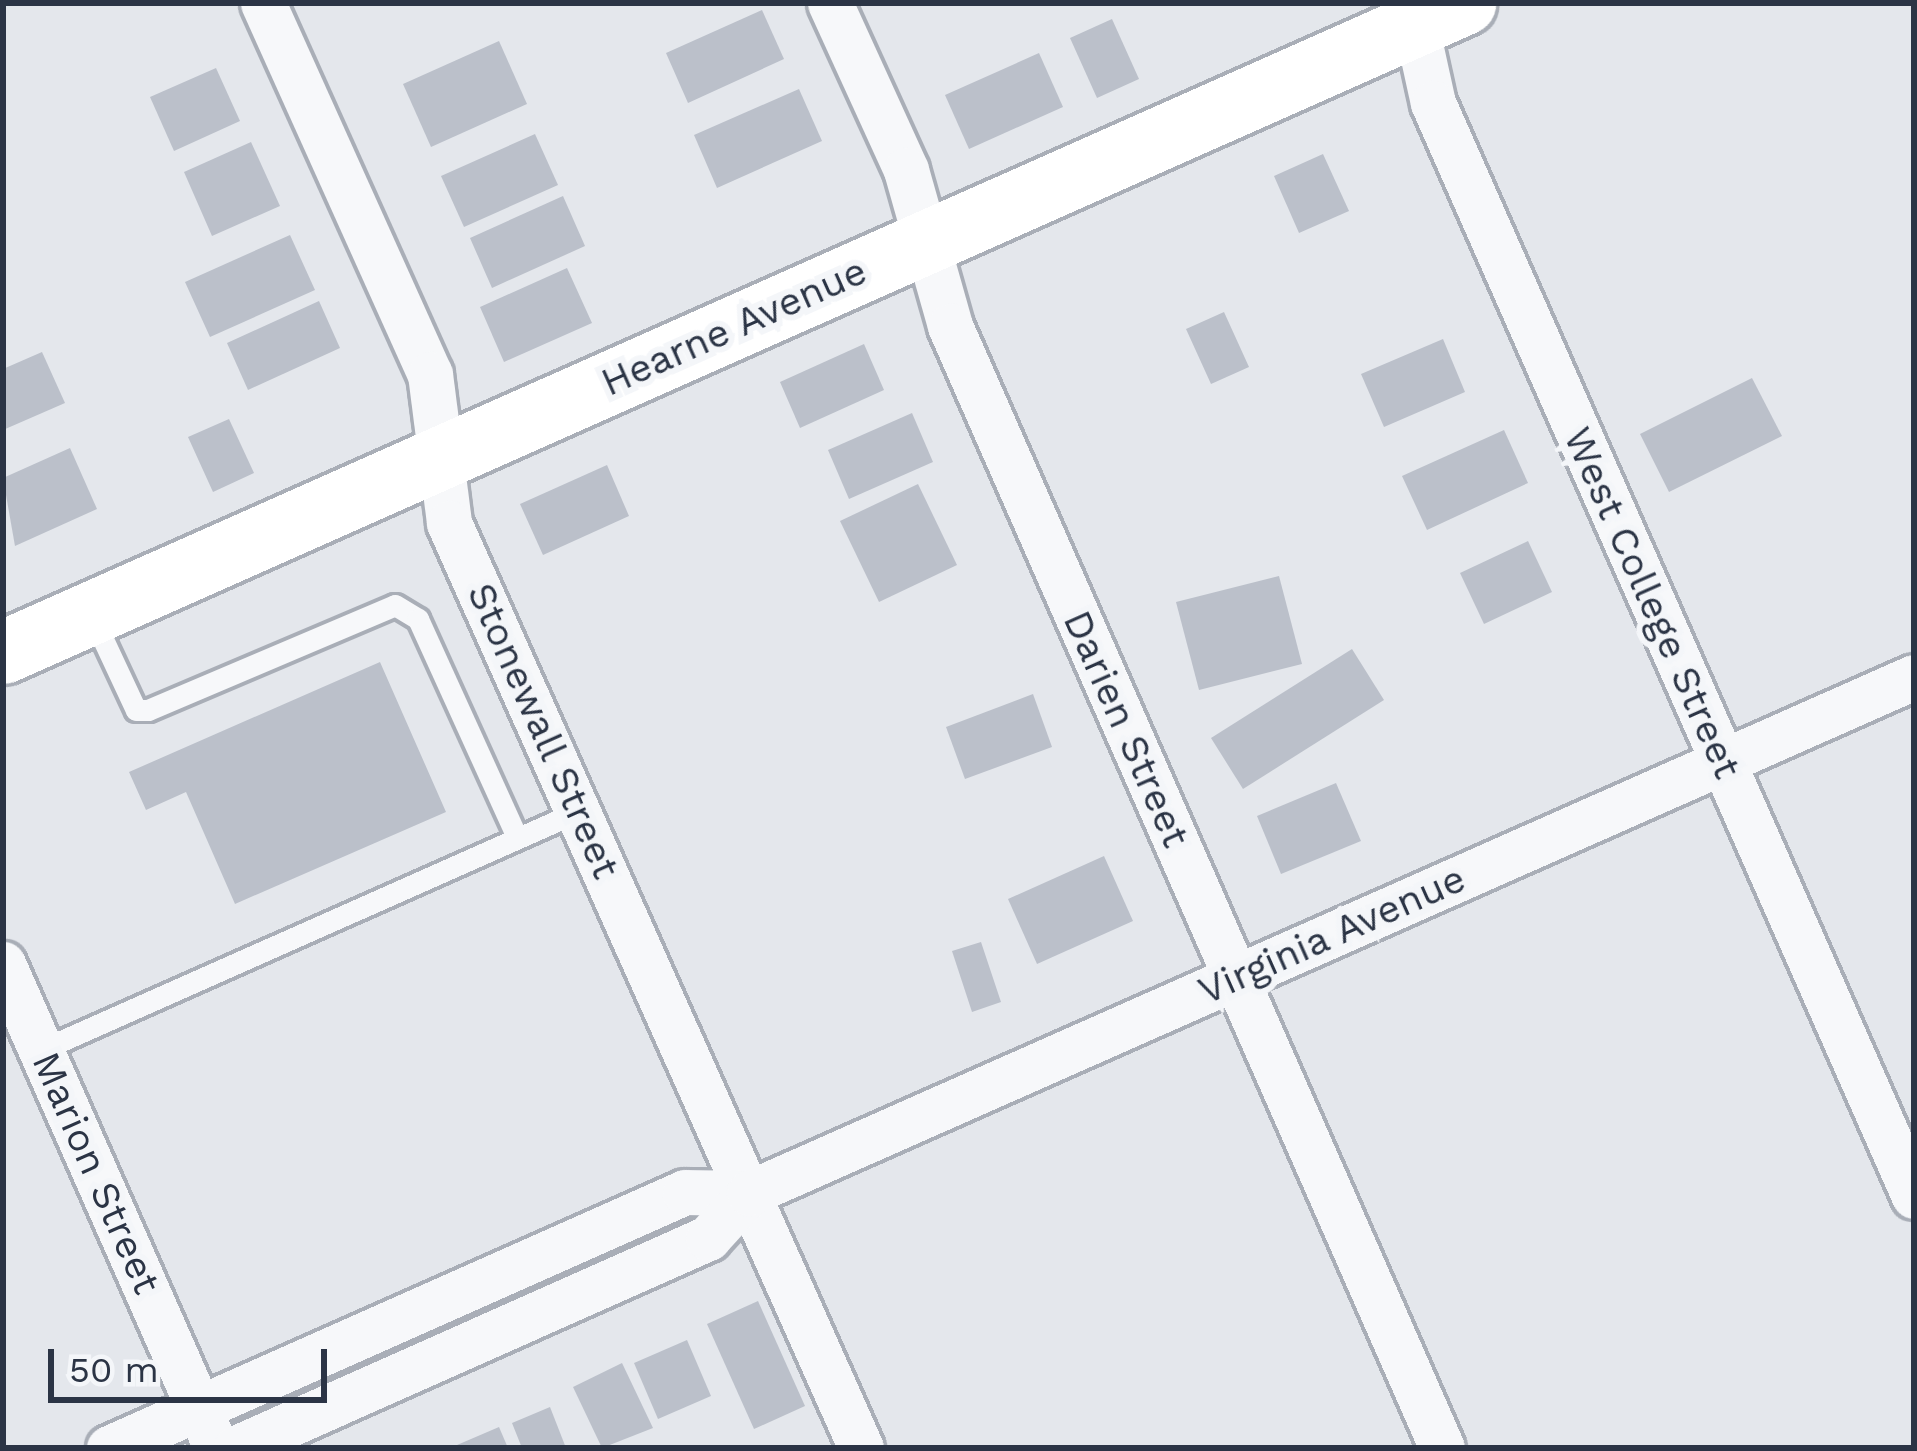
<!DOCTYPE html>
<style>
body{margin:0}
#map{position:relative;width:1917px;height:1451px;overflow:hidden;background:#e4e7ec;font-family:"Work Sans",sans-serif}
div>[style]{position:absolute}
.building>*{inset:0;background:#bbc0ca}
.roads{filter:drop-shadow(3px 0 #a9aeb7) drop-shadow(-3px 0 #a9aeb7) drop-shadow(0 3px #a9aeb7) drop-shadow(0 -3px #a9aeb7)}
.lane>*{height:21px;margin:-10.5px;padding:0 10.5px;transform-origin:10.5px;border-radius:10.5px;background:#f7f8fa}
.street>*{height:45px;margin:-22.5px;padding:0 22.5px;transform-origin:22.5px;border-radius:22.5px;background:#f7f8fa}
.secondary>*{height:63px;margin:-31.5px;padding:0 31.5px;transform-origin:31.5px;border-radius:31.5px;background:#fff}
span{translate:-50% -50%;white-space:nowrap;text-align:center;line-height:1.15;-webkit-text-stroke:12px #f4f6f9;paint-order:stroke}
.street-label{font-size:39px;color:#2b3445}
.frame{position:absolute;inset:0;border:6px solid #2b3445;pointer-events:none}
.scale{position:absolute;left:48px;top:1349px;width:279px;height:54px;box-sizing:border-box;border:6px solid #2b3445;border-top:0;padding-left:15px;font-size:36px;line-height:42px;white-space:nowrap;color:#2b3445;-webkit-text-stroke:9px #f4f6f9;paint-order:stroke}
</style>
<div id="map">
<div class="building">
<i style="clip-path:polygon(762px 10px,784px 59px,688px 103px,666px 53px)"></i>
<i style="clip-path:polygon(1112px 19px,1139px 79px,1097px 98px,1070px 38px)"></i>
<i style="clip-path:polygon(499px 41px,527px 104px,431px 147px,403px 84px)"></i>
<i style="clip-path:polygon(1039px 53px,1063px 107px,969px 149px,945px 95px)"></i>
<i style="clip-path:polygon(216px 68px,240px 121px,174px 151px,150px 97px)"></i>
<i style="clip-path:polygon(799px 89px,822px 141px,717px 188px,694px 135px)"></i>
<i style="clip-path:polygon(535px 134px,558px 185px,464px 227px,441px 176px)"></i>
<i style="clip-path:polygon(251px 142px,280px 206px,212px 236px,184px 172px)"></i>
<i style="clip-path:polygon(1323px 154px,1349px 211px,1299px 233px,1274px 176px)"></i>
<i style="clip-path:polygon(563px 196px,585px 246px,492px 288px,470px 238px)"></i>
<i style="clip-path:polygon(290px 235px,315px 290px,210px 337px,185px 282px)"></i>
<i style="clip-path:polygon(567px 268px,592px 323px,504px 362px,480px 307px)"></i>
<i style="clip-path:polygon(319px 301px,340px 348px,248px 390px,227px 343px)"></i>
<i style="clip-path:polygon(1224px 312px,1249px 367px,1211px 384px,1186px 329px)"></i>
<i style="clip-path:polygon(1443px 339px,1465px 392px,1384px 427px,1361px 374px)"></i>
<i style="clip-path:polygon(864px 344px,884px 390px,800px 428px,780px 382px)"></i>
<i style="clip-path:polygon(42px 352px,65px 403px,3px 430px,3px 369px)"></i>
<i style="clip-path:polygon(1752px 378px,1782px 436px,1669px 492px,1640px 434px)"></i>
<i style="clip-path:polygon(912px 413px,933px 462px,849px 499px,828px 450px)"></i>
<i style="clip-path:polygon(229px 419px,254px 473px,213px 492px,188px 437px)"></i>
<i style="clip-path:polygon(1504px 430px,1528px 483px,1427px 530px,1402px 476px)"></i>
<i style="clip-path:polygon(70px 448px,97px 509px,15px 546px,3px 478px)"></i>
<i style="clip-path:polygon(607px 465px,629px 516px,543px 555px,520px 504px)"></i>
<i style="clip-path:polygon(918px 484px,957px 565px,879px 602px,840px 521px)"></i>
<i style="clip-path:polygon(1528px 541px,1552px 592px,1484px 624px,1460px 573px)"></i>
<i style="clip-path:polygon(1279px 576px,1302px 664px,1199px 690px,1176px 602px)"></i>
<i style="clip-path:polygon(1352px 649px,1384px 700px,1243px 789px,1211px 738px)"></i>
<i style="clip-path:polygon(380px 662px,446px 812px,235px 904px,186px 792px,146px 810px,129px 772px)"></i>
<i style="clip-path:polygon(1033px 694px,1052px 747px,965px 779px,946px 727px)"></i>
<i style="clip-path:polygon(1336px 783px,1361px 841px,1281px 874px,1257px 816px)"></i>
<i style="clip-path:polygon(1104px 856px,1133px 921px,1037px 964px,1008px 899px)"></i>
<i style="clip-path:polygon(981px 942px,1001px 1002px,972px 1012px,952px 951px)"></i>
<i style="clip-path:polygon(758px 1301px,805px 1406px,754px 1429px,707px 1324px)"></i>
<i style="clip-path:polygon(687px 1340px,711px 1396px,658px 1419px,634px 1363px)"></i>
<i style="clip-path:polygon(622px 1363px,653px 1428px,602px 1448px,573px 1387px)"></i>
<i style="clip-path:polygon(550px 1407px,566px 1448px,522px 1448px,512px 1423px)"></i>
<i style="clip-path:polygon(499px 1427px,508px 1448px,450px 1448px)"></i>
</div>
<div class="roads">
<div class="lane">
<i style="left:94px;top:620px;width:99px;rotate:65deg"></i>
<i style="left:136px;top:710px;width:12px"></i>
<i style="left:148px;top:710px;width:268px;rotate:-23deg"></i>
<i style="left:395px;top:605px;width:27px;rotate:31deg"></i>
<i style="left:418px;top:619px;width:239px;rotate:65.6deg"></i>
<i style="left:41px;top:1050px;width:589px;rotate:-23.95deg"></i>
</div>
<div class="street">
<i style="left:263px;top:3px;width:407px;rotate:65.8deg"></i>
<i style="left:430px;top:374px;width:150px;rotate:82.7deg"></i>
<i style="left:449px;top:523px;width:1013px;rotate:65.99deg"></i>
<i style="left:830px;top:3px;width:183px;rotate:65.5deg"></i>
<i style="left:906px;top:170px;width:162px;rotate:74.2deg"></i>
<i style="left:950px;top:326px;width:1225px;rotate:66.32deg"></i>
<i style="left:1411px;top:3px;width:102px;rotate:77.6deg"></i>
<i style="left:1433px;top:103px;width:1194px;rotate:66.25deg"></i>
<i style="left:3px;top:964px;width:514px;rotate:66.23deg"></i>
<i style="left:109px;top:1448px;width:630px;rotate:-23.96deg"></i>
<i style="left:685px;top:1192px;width:64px;rotate:0.9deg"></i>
<i style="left:236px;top:1448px;width:517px;rotate:-23.99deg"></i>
<i style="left:708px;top:1238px;width:61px;rotate:-47.7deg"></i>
<i style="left:749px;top:1193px;width:1274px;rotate:-23.89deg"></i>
</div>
<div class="secondary">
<i style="left:3px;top:652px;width:1599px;rotate:-23.95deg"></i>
</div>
</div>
<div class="street-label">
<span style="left:734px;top:327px;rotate:-24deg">Hearne Avenue</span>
<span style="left:1652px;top:603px;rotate:66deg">West College Street</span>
<span style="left:1126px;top:729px;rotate:66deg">Darien Street</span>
<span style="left:543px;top:731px;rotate:66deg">Stonewall Street</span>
<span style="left:1332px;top:935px;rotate:-24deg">Virginia Avenue</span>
<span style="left:96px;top:1173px;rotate:66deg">Marion Street</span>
</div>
<div class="frame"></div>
<div class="scale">50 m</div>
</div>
